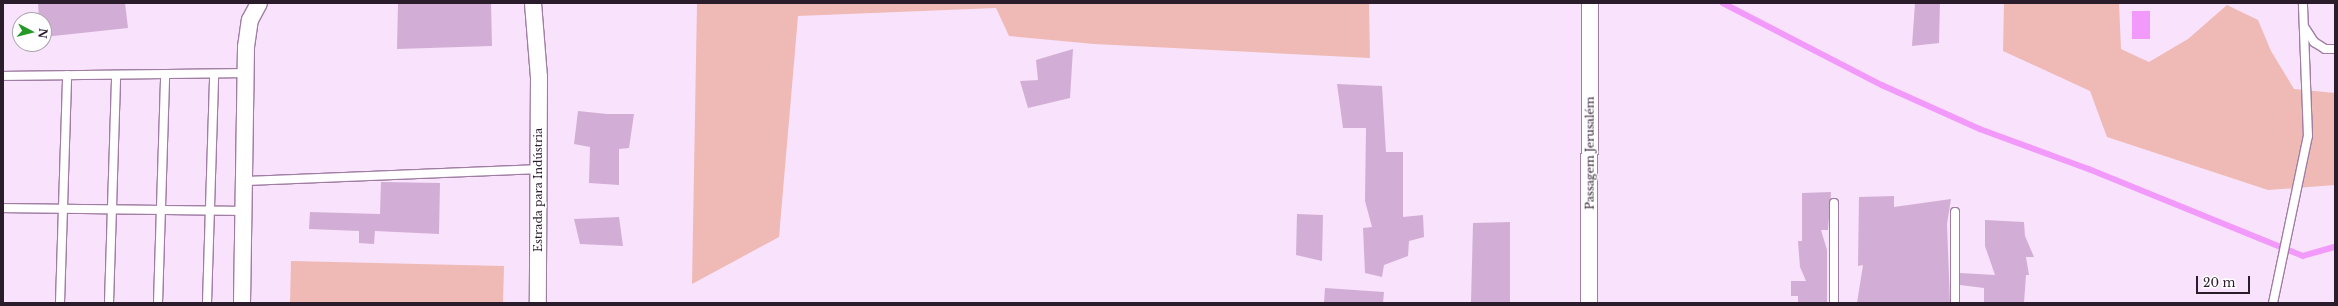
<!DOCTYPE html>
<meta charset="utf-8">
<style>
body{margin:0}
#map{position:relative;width:2338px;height:306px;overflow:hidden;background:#f9e2fb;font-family:"Libre Baskerville",serif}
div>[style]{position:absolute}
.green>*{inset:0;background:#efbab6}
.water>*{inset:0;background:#f29afb}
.stream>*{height:5.5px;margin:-2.75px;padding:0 2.75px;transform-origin:2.75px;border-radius:2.75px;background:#f29afb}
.building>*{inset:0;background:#d2aed6}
.roads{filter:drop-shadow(1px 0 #a07da3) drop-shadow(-1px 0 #a07da3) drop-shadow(0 1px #a07da3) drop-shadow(0 -1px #a07da3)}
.service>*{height:8px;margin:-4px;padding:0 4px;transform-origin:4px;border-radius:4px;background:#fff}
.minor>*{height:16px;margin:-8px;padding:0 8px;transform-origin:8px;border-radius:8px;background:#fff}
span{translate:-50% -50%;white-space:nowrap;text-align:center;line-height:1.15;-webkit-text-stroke:3px #fff;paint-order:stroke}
.street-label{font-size:11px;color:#2a1c2b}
.frame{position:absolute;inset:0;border:4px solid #2a1c2b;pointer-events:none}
.north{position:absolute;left:12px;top:12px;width:40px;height:40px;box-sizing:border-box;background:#fff;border:1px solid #aaa4aa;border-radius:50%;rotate:97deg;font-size:11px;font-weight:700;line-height:16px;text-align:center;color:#2a1c2b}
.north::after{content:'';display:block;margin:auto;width:14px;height:18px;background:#249928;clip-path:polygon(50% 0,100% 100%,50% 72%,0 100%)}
.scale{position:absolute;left:2196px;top:276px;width:54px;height:18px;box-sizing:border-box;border:2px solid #2a1c2b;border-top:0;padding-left:5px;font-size:12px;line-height:14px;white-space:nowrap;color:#2a1c2b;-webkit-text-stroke:3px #fff;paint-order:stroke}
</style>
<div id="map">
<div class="green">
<i style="clip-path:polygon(697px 3px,1369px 3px,1370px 58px,1094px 44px,1009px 36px,996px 8px,798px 16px,779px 237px,692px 284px)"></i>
<i style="clip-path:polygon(2004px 3px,2119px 3px,2121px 49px,2149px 62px,2188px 39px,2227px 5px,2258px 20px,2271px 51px,2294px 89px,2335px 93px,2335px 185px,2268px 190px,2107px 137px,2090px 91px,2003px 51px)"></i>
<i style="clip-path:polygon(291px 261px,504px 266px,503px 303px,290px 303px)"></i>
</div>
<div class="water">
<i style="clip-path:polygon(2132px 11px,2150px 11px,2150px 39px,2132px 39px)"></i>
</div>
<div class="stream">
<i style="left:1723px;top:3px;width:179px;rotate:27.3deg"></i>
<i style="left:1882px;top:85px;width:107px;rotate:24.2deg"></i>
<i style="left:1980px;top:129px;width:116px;rotate:20.2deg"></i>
<i style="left:2089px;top:169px;width:231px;rotate:22.1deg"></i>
<i style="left:2303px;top:256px;width:33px;rotate:-16deg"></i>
</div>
<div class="building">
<i style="clip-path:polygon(38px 3px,125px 3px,128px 28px,44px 37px,44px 20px,39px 20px)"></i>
<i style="clip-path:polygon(398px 3px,491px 3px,492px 46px,397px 49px)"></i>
<i style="clip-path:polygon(1915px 3px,1940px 3px,1939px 43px,1912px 46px)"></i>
<i style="clip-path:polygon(1073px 49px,1070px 98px,1028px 108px,1020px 81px,1038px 80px,1036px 60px)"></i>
<i style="clip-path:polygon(1337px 84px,1382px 86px,1386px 152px,1403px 152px,1403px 217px,1423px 215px,1424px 237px,1409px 241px,1408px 256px,1384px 265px,1382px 277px,1365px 273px,1363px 228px,1372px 227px,1365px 201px,1366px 128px,1343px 128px)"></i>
<i style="clip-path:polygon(578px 111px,607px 114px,634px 114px,629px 148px,619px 149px,619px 185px,589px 183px,590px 147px,574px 144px)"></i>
<i style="clip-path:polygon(381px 182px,440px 183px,439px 234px,375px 231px,374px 244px,359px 243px,359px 231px,309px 229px,310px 212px,380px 214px)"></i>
<i style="clip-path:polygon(1831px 192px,1828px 230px,1821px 230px,1827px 250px,1827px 303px,1798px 303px,1798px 296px,1791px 296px,1791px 281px,1806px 281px,1800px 267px,1798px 241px,1802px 241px,1802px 193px)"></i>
<i style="clip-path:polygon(1894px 196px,1894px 207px,1951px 199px,1947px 224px,1950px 303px,1857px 303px,1863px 265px,1858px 266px,1859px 197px)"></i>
<i style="clip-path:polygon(1297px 214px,1323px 215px,1322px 261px,1296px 255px)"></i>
<i style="clip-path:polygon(619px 217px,623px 246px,580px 244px,574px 219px)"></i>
<i style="clip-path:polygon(1985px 220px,2024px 222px,2025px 236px,2034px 257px,2026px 257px,2029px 275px,2026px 275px,2024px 303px,1984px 303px,1984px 288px,1960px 285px,1960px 273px,1995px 275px,1985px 246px)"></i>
<i style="clip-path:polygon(1510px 222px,1510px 303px,1471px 303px,1473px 223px)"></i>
<i style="clip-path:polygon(1325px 288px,1384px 292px,1383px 303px,1324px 303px)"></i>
</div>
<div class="roads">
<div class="service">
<i style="left:2305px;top:28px;width:17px;rotate:57deg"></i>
<i style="left:2314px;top:42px;width:13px;rotate:32deg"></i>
<i style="left:2325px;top:49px;width:10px"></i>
<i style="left:3px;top:76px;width:243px;rotate:-0.7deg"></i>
<i style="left:244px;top:181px;width:293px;rotate:-2.3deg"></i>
<i style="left:1834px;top:203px;width:100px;rotate:90deg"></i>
<i style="left:3px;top:208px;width:241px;rotate:0.7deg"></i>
<i style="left:60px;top:303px;width:228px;rotate:-88.2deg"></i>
<i style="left:109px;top:303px;width:228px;rotate:-88.2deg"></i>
<i style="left:158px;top:303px;width:229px;rotate:-88.2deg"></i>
<i style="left:207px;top:303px;width:229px;rotate:-88.2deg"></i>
<i style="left:1955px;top:303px;width:91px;rotate:-90deg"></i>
<i style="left:2273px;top:303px;width:171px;rotate:-78.2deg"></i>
<i style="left:2308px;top:136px;width:133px;rotate:-92.2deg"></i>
</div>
<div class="minor">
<i style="left:533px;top:3px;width:74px;rotate:85.4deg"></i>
<i style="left:539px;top:77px;width:226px;rotate:90.3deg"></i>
<i style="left:242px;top:303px;width:256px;rotate:-89.1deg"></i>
<i style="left:246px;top:47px;width:27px;rotate:-82deg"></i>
<i style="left:250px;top:20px;width:19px;rotate:-62deg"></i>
<i style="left:1589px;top:303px;width:300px;rotate:-89.8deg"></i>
</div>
</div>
<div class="street-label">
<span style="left:1590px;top:153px;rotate:-90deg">Passagem Jerusalém</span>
<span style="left:538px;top:190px;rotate:-90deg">Estrada para Indústria</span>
</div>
<div class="frame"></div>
<div class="north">N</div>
<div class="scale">20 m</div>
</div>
